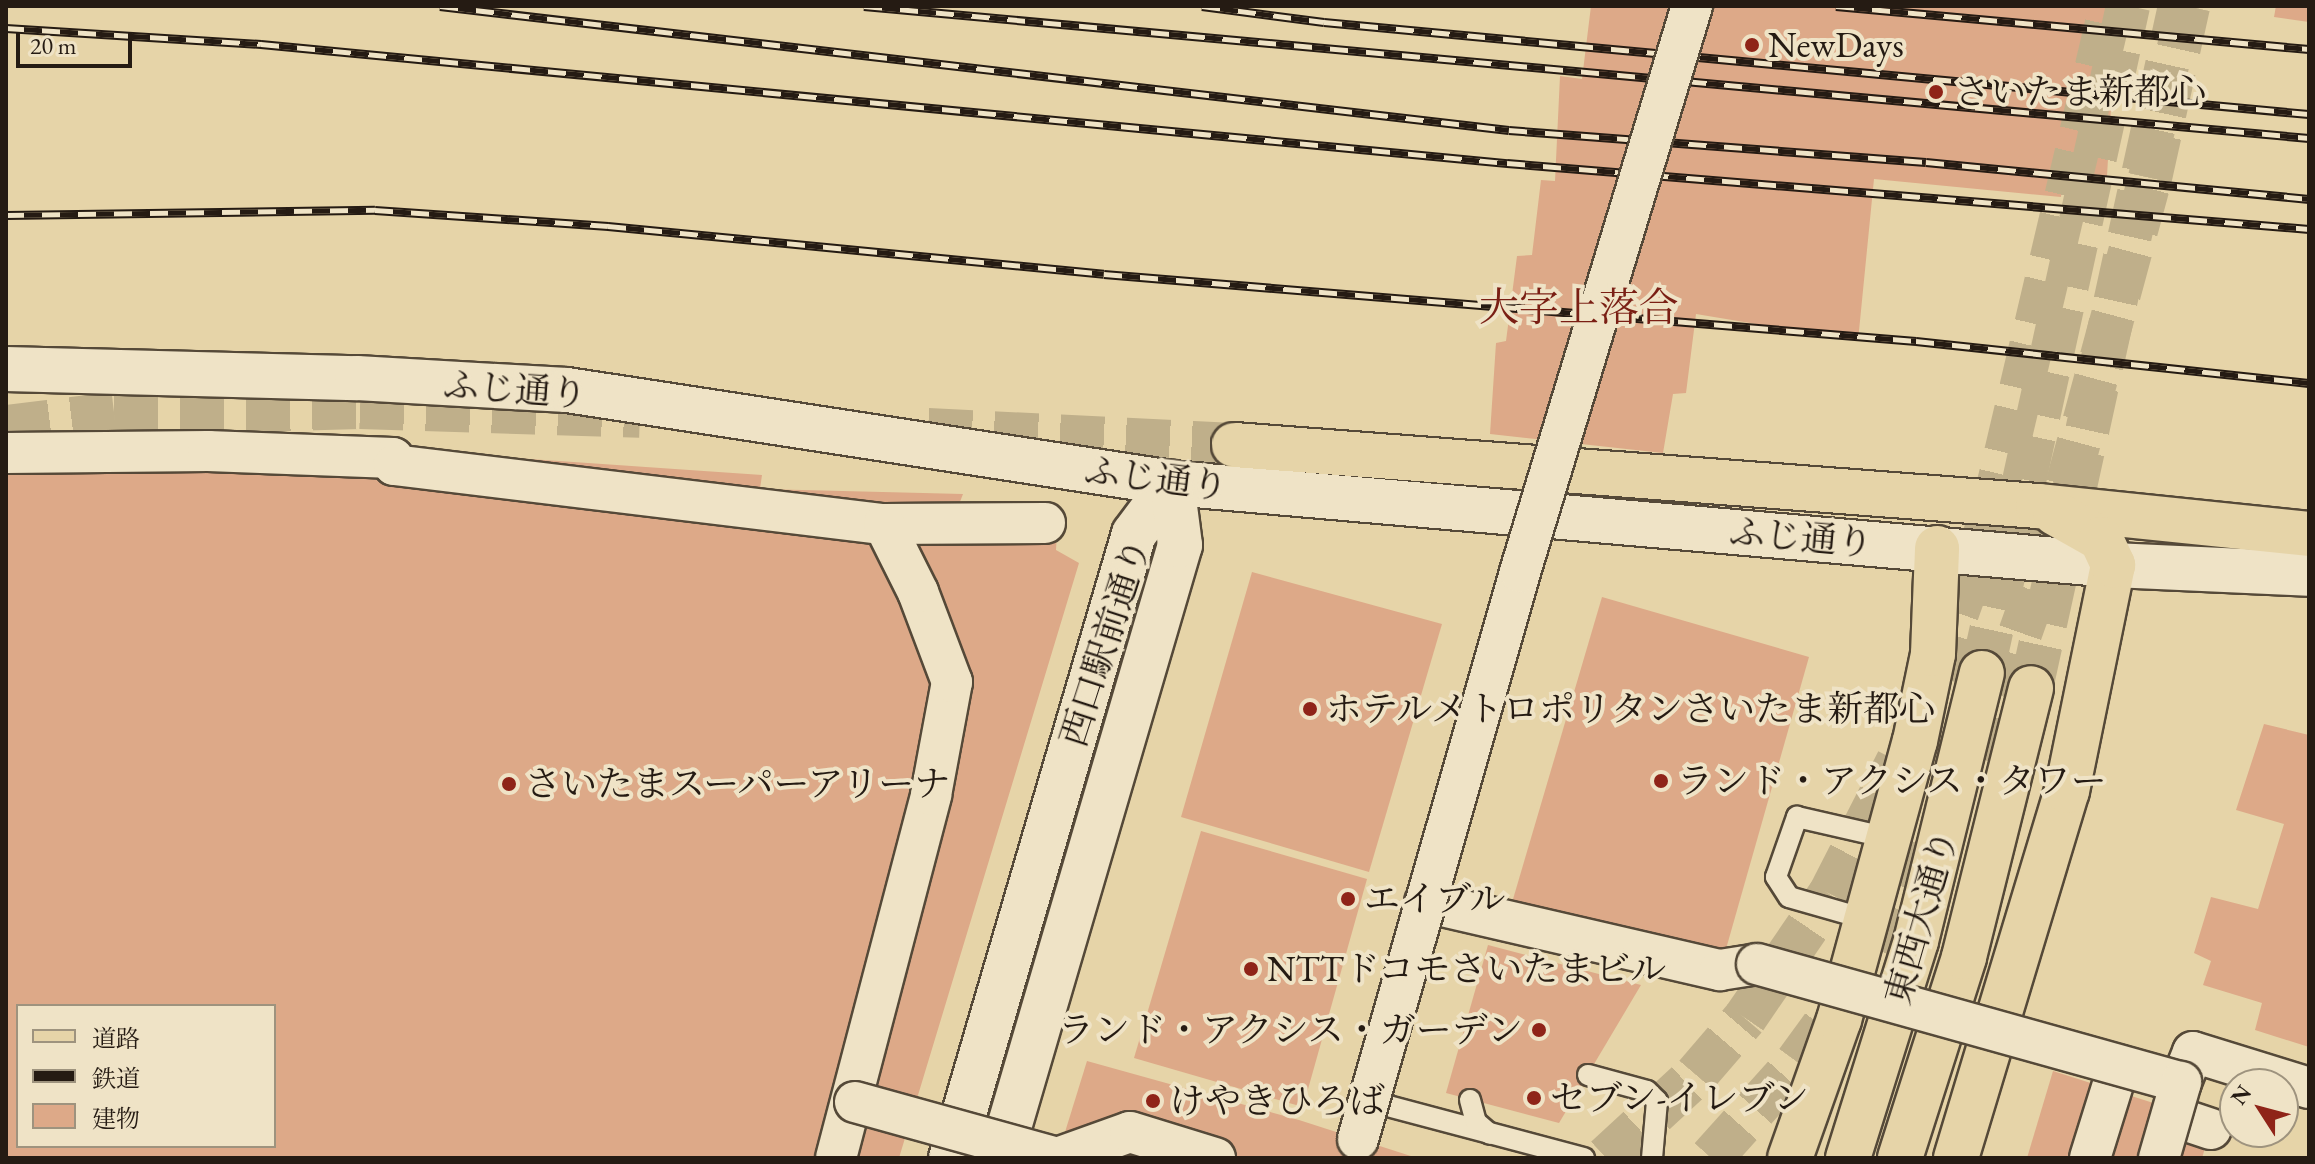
<!DOCTYPE html>
<meta charset="utf-8">
<style>
body{margin:0}
#map{position:relative;width:2315px;height:1164px;overflow:hidden;background:#e6d4a8;font-family:"EB Garamond","Noto Serif JP",serif}
div>[style]{position:absolute}
.building>*{inset:0;background:#dda988}
.primary-tunnel>*{height:44px;margin-top:-22px;transform-origin:0;background:repeating-linear-gradient(90deg,#bfaf8a 0 44px,transparent 0 66px)}
.highway-tunnel>*{height:44px;margin-top:-22px;transform-origin:0;background:repeating-linear-gradient(90deg,#bfaf8a 0 44px,transparent 0 66px)}
.roads{filter:drop-shadow(2px 0 #554938) drop-shadow(-2px 0 #554938) drop-shadow(0 2px #554938) drop-shadow(0 -2px #554938)}
.lane>*{height:20px;margin:-10px;padding:0 10px;transform-origin:10px;border-radius:10px;background:#efe3c6}
.street>*{height:40px;margin:-20px;padding:0 20px;transform-origin:20px;border-radius:20px;background:#efe3c6}
.secondary>*{height:44px;margin:-22px;padding:0 22px;transform-origin:22px;border-radius:22px;background:#efe3c6}
.primary>*{height:44px;margin:-22px;padding:0 22px;transform-origin:22px;border-radius:22px;background:#e6d4a8}
.highway>*{height:44px;margin:-22px;padding:0 22px;transform-origin:22px;border-radius:22px;background:#e6d4a8}
.rail>*{height:9px;margin-top:-4.5px;transform-origin:0;background:repeating-linear-gradient(90deg,#efe3c6 0 18px,#251b13 0 36px);box-sizing:border-box;border-block:2px solid #251b13}
.bridges{filter:drop-shadow(2px 0 #554938) drop-shadow(-2px 0 #554938) drop-shadow(0 2px #554938) drop-shadow(0 -2px #554938)}
.street-bridge>*{height:40px;margin:-20px;padding:0 20px;transform-origin:20px;border-radius:20px;background:#efe3c6}
.dots>*{width:22px;height:22px;translate:-50% -50%;box-sizing:border-box;border:4px solid #efe3c6;border-radius:50%}
span{translate:-50% -50%;white-space:nowrap;text-align:center;line-height:1.15;-webkit-text-stroke:8px #efe3c6;paint-order:stroke}
.poi-label{font-size:36px;color:#251b13}
.left{translate:0 -50%;text-align:left}
.right{translate:-100% -50%;text-align:right}
.street-label{font-size:36px;color:#251b13}
.quarter-label{font-size:40px;color:#7a1f14}
.frame{position:absolute;inset:0;border:8px solid #251b13;pointer-events:none}
.legend{position:absolute;left:16px;top:1004px;width:260px;height:144px;box-sizing:border-box;background:#efe3c6;border:2px solid #9e937e;margin:0;padding:10px 14px;list-style:none;font-size:24px;color:#251b13}
.legend li{display:flex;align-items:center;gap:16px;height:40px}
.legend b{width:40px;border:2px solid #9e937e}
.north{position:absolute;left:2219px;top:1068px;width:80px;height:80px;box-sizing:border-box;background:#efe3c6;border:2px solid #9e937e;border-radius:50%;rotate:306deg;font-size:22px;font-weight:700;line-height:32px;text-align:center;color:#251b13}
.north::after{content:'';display:block;margin:auto;width:28px;height:36px;background:#8f2418;clip-path:polygon(50% 0,100% 100%,50% 72%,0 100%)}
.scale{position:absolute;left:16px;top:32px;width:116px;height:36px;box-sizing:border-box;border:4px solid #251b13;border-top:0;padding-left:10px;font-size:24px;line-height:28px;white-space:nowrap;color:#251b13;-webkit-text-stroke:6px #efe3c6;paint-order:stroke}
</style>
<div id="map">
<div class="building">
<i style="clip-path:polygon(1591px 6px,2117px 6px,2107px 176px,2064px 170px,2061px 197px,1874px 179px,1858px 341px,1696px 314px,1686px 393px,1673px 394px,1663px 453px,1490px 434px,1496px 343px,1506px 341px,1517px 256px,1532px 255px,1541px 180px,1555px 181px,1560px 76px,1582px 79px)"></i>
<i style="clip-path:polygon(2276px 6px,2309px 6px,2309px 22px,2274px 17px)"></i>
<i style="clip-path:polygon(evenodd,211px 437px,762px 475px,760px 489px,963px 494px,958px 507px,1058px 513px,1056px 550px,1079px 563px,899px 1158px,6px 1158px,6px 447px,211px 437px,18px 1006px,274px 1006px,274px 1146px,18px 1146px,18px 1006px)"></i>
<i style="clip-path:polygon(1252px 572px,1442px 624px,1369px 872px,1181px 817px)"></i>
<i style="clip-path:polygon(1602px 597px,1809px 657px,1724px 956px,1511px 906px)"></i>
<i style="clip-path:polygon(2264px 724px,2309px 735px,2309px 1047px,2255px 1030px,2262px 1003px,2203px 985px,2211px 961px,2194px 953px,2211px 897px,2258px 909px,2284px 824px,2236px 810px)"></i>
<i style="clip-path:polygon(1201px 831px,1367px 879px,1303px 1107px,1134px 1058px)"></i>
<i style="clip-path:polygon(1488px 945px,1641px 985px,1559px 1123px,1446px 1093px)"></i>
<i style="clip-path:polygon(1087px 1061px,1299px 1120px,1417px 1158px,1057px 1158px)"></i>
<i style="clip-path:polygon(2053px 1071px,2213px 1122px,2202px 1158px,2027px 1158px)"></i>
</div>
<div class="primary-tunnel">
<i style="left:1982px;top:673px;width:683px;rotate:-77.65deg"></i>
<i style="left:2031px;top:688px;width:698px;rotate:-77.68deg"></i>
</div>
<div class="highway-tunnel">
<i style="left:6px;top:427px;width:109px;rotate:-6.9deg"></i>
<i style="left:114px;top:414px;width:246px;rotate:-1.6deg"></i>
<i style="left:360px;top:407px;width:280px;rotate:1.8deg"></i>
<i style="left:928px;top:430px;width:306px;rotate:2.8deg"></i>
<i style="left:1935px;top:675px;width:168px;rotate:-70.5deg"></i>
<i style="left:1991px;top:517px;width:525px;rotate:-76.78deg"></i>
<i style="left:1976px;top:757px;width:221px;rotate:-70.4deg"></i>
<i style="left:2050px;top:549px;width:384px;rotate:-74.9deg"></i>
<i style="left:2150px;top:178px;width:176px;rotate:-77.5deg"></i>
<i style="left:1606px;top:1158px;width:122px;rotate:-42.7deg"></i>
<i style="left:1696px;top:1075px;width:75px;rotate:-49.3deg"></i>
<i style="left:1745px;top:1018px;width:150px;rotate:-55.6deg"></i>
<i style="left:1830px;top:894px;width:149px;rotate:-62.9deg"></i>
<i style="left:1711px;top:1158px;width:129px;rotate:-48.1deg"></i>
<i style="left:1797px;top:1062px;width:73px;rotate:-53.9deg"></i>
<i style="left:1840px;top:1003px;width:181px;rotate:-59deg"></i>
</div>
<div class="roads">
<div class="lane">
<i style="left:1869px;top:920px;width:83px;rotate:-164deg"></i>
<i style="left:1789px;top:897px;width:24px;rotate:-123deg"></i>
<i style="left:1776px;top:877px;width:64px;rotate:-70.7deg"></i>
<i style="left:1797px;top:817px;width:94px;rotate:12.9deg"></i>
<i style="left:1588px;top:1075px;width:61px;rotate:15.2deg"></i>
<i style="left:1647px;top:1091px;width:14px;rotate:45deg"></i>
<i style="left:1657px;top:1101px;width:57px;rotate:95deg"></i>
<i style="left:1369px;top:1088px;width:26px;rotate:43deg"></i>
<i style="left:1388px;top:1106px;width:203px;rotate:14.9deg"></i>
<i style="left:1470px;top:1100px;width:23px;rotate:75deg"></i>
<i style="left:1476px;top:1122px;width:18px;rotate:41deg"></i>
</div>
<div class="street">
<i style="left:6px;top:453px;width:202px;rotate:-0.6deg"></i>
<i style="left:208px;top:451px;width:185px;rotate:2.2deg"></i>
<i style="left:393px;top:458px;width:7px;rotate:82deg"></i>
<i style="left:394px;top:465px;width:494px;rotate:6.9deg"></i>
<i style="left:884px;top:524px;width:161px;rotate:-0.4deg"></i>
<i style="left:1425px;top:902px;width:303px;rotate:13deg"></i>
<i style="left:1720px;top:970px;width:37px;rotate:-9deg"></i>
<i style="left:2181px;top:1082px;width:32px;rotate:-68deg"></i>
<i style="left:2193px;top:1052px;width:121px;rotate:17.2deg"></i>
<i style="left:2172px;top:1116px;width:41px;rotate:18.4deg"></i>
<i style="left:836px;top:1158px;width:375px;rotate:-75.3deg"></i>
<i style="left:931px;top:795px;width:115px;rotate:-79.5deg"></i>
<i style="left:952px;top:682px;width:96px;rotate:-110.7deg"></i>
<i style="left:918px;top:592px;width:76px;rotate:-116.6deg"></i>
<i style="left:2090px;top:1158px;width:97px;rotate:-72.7deg"></i>
</div>
<div class="secondary">
<i style="left:6px;top:369px;width:351px;rotate:1.5deg"></i>
<i style="left:357px;top:378px;width:210px;rotate:3.3deg"></i>
<i style="left:567px;top:390px;width:612px;rotate:8.74deg"></i>
<i style="left:1172px;top:483px;width:945px;rotate:4.98deg"></i>
<i style="left:2113px;top:565px;width:196px;rotate:2.6deg"></i>
<i style="left:951px;top:1158px;width:650px;rotate:-73.66deg"></i>
<i style="left:1134px;top:534px;width:64px;rotate:-53.3deg"></i>
<i style="left:1000px;top:1158px;width:639px;rotate:-73.64deg"></i>
<i style="left:1180px;top:545px;width:63px;rotate:-97.4deg"></i>
</div>
<div class="primary">
<i style="left:1790px;top:1158px;width:146px;rotate:-70.5deg"></i>
<i style="left:1839px;top:1020px;width:289px;rotate:-74.8deg"></i>
<i style="left:1915px;top:741px;width:89px;rotate:-78.3deg"></i>
<i style="left:1933px;top:654px;width:106px;rotate:-87.8deg"></i>
<i style="left:1848px;top:1158px;width:227px;rotate:-72.6deg"></i>
<i style="left:1916px;top:941px;width:276px;rotate:-76.2deg"></i>
<i style="left:1900px;top:1158px;width:211px;rotate:-72.3deg"></i>
<i style="left:1964px;top:957px;width:277px;rotate:-76deg"></i>
<i style="left:1956px;top:1158px;width:383px;rotate:-73.2deg"></i>
<i style="left:2067px;top:791px;width:231px;rotate:-78.5deg"></i>
</div>
<div class="highway">
<i style="left:1234px;top:445px;width:806px;rotate:4.34deg"></i>
<i style="left:2038px;top:506px;width:272px;rotate:5.9deg"></i>
<i style="left:2055px;top:513px;width:53px;rotate:29.5deg"></i>
<i style="left:2101px;top:539px;width:29px;rotate:65deg"></i>
</div>
</div>
<div class="rail">
<i style="left:440px;top:6px;width:1076px;rotate:6.62deg"></i>
<i style="left:1509px;top:130px;width:418px;rotate:4.4deg"></i>
<i style="left:1926px;top:162px;width:385px;rotate:5.5deg"></i>
<i style="left:864px;top:6px;width:1451px;rotate:5.22deg"></i>
<i style="left:1202px;top:6px;width:123px;rotate:7.5deg"></i>
<i style="left:1324px;top:22px;width:989px;rotate:5.34deg"></i>
<i style="left:1836px;top:6px;width:475px;rotate:5.2deg"></i>
<i style="left:6px;top:28px;width:256px;rotate:3.6deg"></i>
<i style="left:261px;top:44px;width:1252px;rotate:5.46deg"></i>
<i style="left:1507px;top:163px;width:805px;rotate:4.7deg"></i>
<i style="left:6px;top:215px;width:369px;rotate:-0.8deg"></i>
<i style="left:375px;top:210px;width:234px;rotate:3.9deg"></i>
<i style="left:608px;top:226px;width:498px;rotate:5.5deg"></i>
<i style="left:1104px;top:274px;width:815px;rotate:4.72deg"></i>
<i style="left:1916px;top:341px;width:395px;rotate:6.1deg"></i>
</div>
<div class="bridges">
<div class="street-bridge">
<i style="left:1757px;top:964px;width:440px;rotate:15.6deg"></i>
<i style="left:2181px;top:1082px;width:79px;rotate:106.1deg"></i>
<i style="left:855px;top:1102px;width:210px;rotate:15.5deg"></i>
<i style="left:1057px;top:1158px;width:77px;rotate:-19.6deg"></i>
<i style="left:1130px;top:1132px;width:89px;rotate:17deg"></i>
<i style="left:1358px;top:1139px;width:590px;rotate:-74.05deg"></i>
<i style="left:1520px;top:572px;width:592px;rotate:-73.1deg"></i>
</div>
</div>
<div class="dots">
<i style="left:1752px;top:45px;background:#8f2418"></i>
<i style="left:1936px;top:92px;background:#8f2418"></i>
<i style="left:1310px;top:709px;background:#8f2418"></i>
<i style="left:1661px;top:781px;background:#8f2418"></i>
<i style="left:509px;top:784px;background:#8f2418"></i>
<i style="left:1348px;top:899px;background:#8f2418"></i>
<i style="left:1251px;top:969px;background:#8f2418"></i>
<i style="left:1539px;top:1030px;background:#8f2418"></i>
<i style="left:1534px;top:1098px;background:#8f2418"></i>
<i style="left:1153px;top:1101px;background:#8f2418"></i>
</div>
<div class="poi-label">
<span class="left" style="left:1768px;top:45px">NewDays</span>
<span class="left" style="left:1954px;top:92px">さいたま新都心</span>
<span class="left" style="left:1326px;top:709px">ホテルメトロポリタンさいたま新都心</span>
<span class="left" style="left:1677px;top:781px">ランド・アクシス・タワー</span>
<span class="left" style="left:525px;top:784px">さいたまスーパーアリーナ</span>
<span class="left" style="left:1364px;top:899px">エイブル</span>
<span class="left" style="left:1267px;top:969px">NTTドコモさいたまビル</span>
<span class="right" style="left:1523px;top:1030px">ランド・アクシス・ガーデン</span>
<span class="left" style="left:1550px;top:1098px">セブン-イレブン</span>
<span class="left" style="left:1169px;top:1101px">けやきひろば</span>
</div>
<div class="street-label">
<span style="left:515px;top:389px;rotate:4deg">ふじ通り</span>
<span style="left:1156px;top:478px;rotate:7deg">ふじ通り</span>
<span style="left:1801px;top:537px;rotate:5deg">ふじ通り</span>
<span style="left:1105px;top:642px;rotate:-72deg">西口駅前通り</span>
<span style="left:1921px;top:917px;rotate:-74deg">東西大通り</span>
</div>
<div class="quarter-label">
<span style="left:1579px;top:307px">大字上落合</span>
</div>
<div class="frame"></div>
<ul class="legend">
<li><b style="height:10px;background:#e6d4a8"></b>道路</li>
<li><b style="height:10px;background:#251b13"></b>鉄道</li>
<li><b style="height:22px;background:#dda988"></b>建物</li>
</ul>
<div class="north">N</div>
<div class="scale">20 m</div>
</div>
